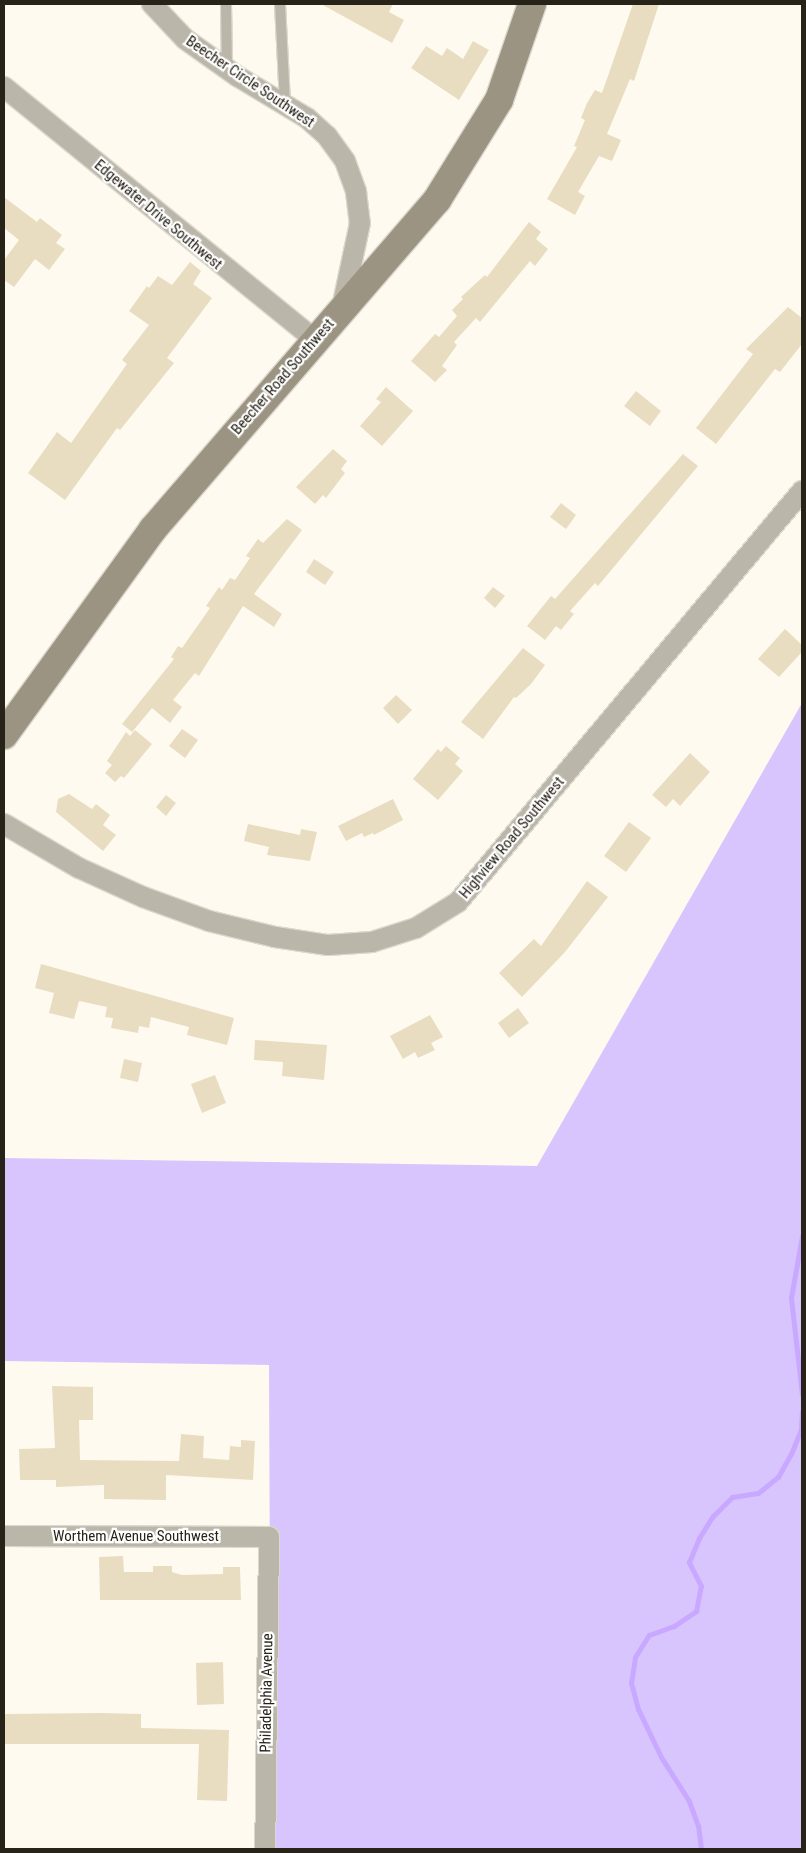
<!DOCTYPE html>
<style>
body{margin:0}
#map{position:relative;width:806px;height:1853px;overflow:hidden;background:#fffaef;font-family:"Roboto Condensed",sans-serif}
div>[style]{position:absolute}
.green>*{inset:0;background:#d9c5fd}
.stream>*{height:5px;margin:-2.5px;padding:0 2.5px;transform-origin:2.5px;border-radius:2.5px;background:#c9a8ff}
.building>*{inset:0;background:#e9ddc1}
.roads{filter:drop-shadow(1px 0 #dcd8cd) drop-shadow(-1px 0 #dcd8cd) drop-shadow(0 1px #dcd8cd) drop-shadow(0 -1px #dcd8cd)}
.lane>*{height:10px;margin:-5px;padding:0 5px;transform-origin:5px;border-radius:5px;background:#bbb6aa}
.street>*{height:20px;margin:-10px;padding:0 10px;transform-origin:10px;border-radius:10px;background:#bbb6aa}
.secondary>*{height:28px;margin:-14px;padding:0 14px;transform-origin:14px;border-radius:14px;background:#9c9482}
span{translate:-50% -50%;white-space:nowrap;text-align:center;line-height:1.15;-webkit-text-stroke:4.5px #fff;paint-order:stroke}
.street-label{font-size:15px;color:#272318}
.frame{position:absolute;inset:0;border:5px solid #272318;pointer-events:none}
</style>
<div id="map">
<div class="green">
<i style="clip-path:polygon(802px 703px,802px 1849px,271px 1849px,269px 1365px,4px 1361px,4px 1158px,537px 1166px)"></i>
</div>
<div class="stream">
<i style="left:802px;top:1236px;width:63px;rotate:100.1deg"></i>
<i style="left:791px;top:1298px;width:97px;rotate:83.5deg"></i>
<i style="left:701px;top:1849px;width:23px;rotate:-97deg"></i>
<i style="left:698px;top:1826px;width:27px;rotate:-110deg"></i>
<i style="left:689px;top:1801px;width:52px;rotate:-122.5deg"></i>
<i style="left:661px;top:1757px;width:53px;rotate:-115.6deg"></i>
<i style="left:638px;top:1709px;width:27px;rotate:-105deg"></i>
<i style="left:631px;top:1683px;width:26px;rotate:-81deg"></i>
<i style="left:635px;top:1657px;width:26px;rotate:-58deg"></i>
<i style="left:649px;top:1635px;width:27px;rotate:-20deg"></i>
<i style="left:674px;top:1626px;width:27px;rotate:-34deg"></i>
<i style="left:696px;top:1611px;width:25px;rotate:-79deg"></i>
<i style="left:701px;top:1586px;width:27px;rotate:-117deg"></i>
<i style="left:689px;top:1562px;width:26px;rotate:-67deg"></i>
<i style="left:699px;top:1538px;width:26px;rotate:-58deg"></i>
<i style="left:713px;top:1516px;width:27px;rotate:-45deg"></i>
<i style="left:732px;top:1497px;width:26px;rotate:-9deg"></i>
<i style="left:758px;top:1493px;width:26px;rotate:-39deg"></i>
<i style="left:778px;top:1477px;width:26px;rotate:-61deg"></i>
<i style="left:791px;top:1454px;width:27px;rotate:-68deg"></i>
<i style="left:801px;top:1429px;width:17px;rotate:-87deg"></i>
</div>
<div class="building">
<i style="clip-path:polygon(321px 4px,393px 4px,389px 12px,404px 20px,392px 43px)"></i>
<i style="clip-path:polygon(633px 4px,659px 4px,634px 81px,630px 79px,607px 134px,621px 140px,612px 161px,599px 156px,578px 192px,585px 196px,575px 215px,547px 199px,577px 147px,574px 146px,585px 120px,581px 118px,587px 103px,595px 90px,602px 93px)"></i>
<i style="clip-path:polygon(473px 41px,489px 50px,459px 100px,411px 68px,426px 46px,442px 56px,447px 48px,463px 59px)"></i>
<i style="clip-path:polygon(4px 197px,37px 222px,40px 218px,62px 235px,56px 243px,65px 249px,49px 270px,35px 259px,14px 287px,4px 280px,4px 260px,19px 240px,4px 228px)"></i>
<i style="clip-path:polygon(529px 222px,541px 232px,536px 239px,548px 249px,535px 266px,530px 261px,480px 322px,476px 318px,454px 342px,457px 345px,442px 366px,447px 370px,435px 382px,411px 361px,435px 334px,439px 337px,457px 316px,452px 310px,463px 299px,461px 297px,485px 275px,487px 277px)"></i>
<i style="clip-path:polygon(190px 262px,201px 271px,193px 284px,212px 298px,167px 358px,174px 363px,120px 430px,117px 428px,65px 500px,28px 473px,57px 432px,71px 443px,127px 364px,122px 360px,149px 325px,129px 311px,147px 286px,149px 288px,158px 276px,172px 285px)"></i>
<i style="clip-path:polygon(788px 307px,802px 318px,802px 344px,780px 372px,775px 369px,716px 444px,696px 428px,753px 354px,746px 349px)"></i>
<i style="clip-path:polygon(386px 387px,413px 411px,382px 446px,360px 426px,381px 402px,376px 399px)"></i>
<i style="clip-path:polygon(636px 391px,661px 411px,650px 426px,624px 406px)"></i>
<i style="clip-path:polygon(333px 449px,347px 461px,341px 469px,345px 473px,326px 498px,323px 495px,315px 504px,296px 487px)"></i>
<i style="clip-path:polygon(683px 454px,698px 466px,598px 586px,595px 583px,570px 611px,574px 614px,561px 630px,556px 626px,545px 640px,527px 626px,551px 596px,555px 599px)"></i>
<i style="clip-path:polygon(561px 503px,576px 515px,566px 529px,550px 517px)"></i>
<i style="clip-path:polygon(287px 519px,302px 530px,254px 594px,282px 614px,274px 627px,243px 606px,199px 676px,195px 673px,173px 700px,182px 707px,170px 723px,152px 708px,132px 732px,122px 724px,174px 659px,171px 657px,178px 646px,182px 648px,210px 608px,206px 606px,219px 587px,222px 590px,230px 578px,235px 580px,250px 558px,246px 556px,258px 539px,263px 543px)"></i>
<i style="clip-path:polygon(314px 559px,334px 572px,325px 585px,306px 572px)"></i>
<i style="clip-path:polygon(493px 587px,505px 596px,495px 608px,484px 598px)"></i>
<i style="clip-path:polygon(785px 629px,802px 645px,802px 652px,779px 677px,758px 659px)"></i>
<i style="clip-path:polygon(523px 648px,545px 665px,531px 684px,516px 698px,514px 697px,483px 739px,461px 722px)"></i>
<i style="clip-path:polygon(396px 695px,412px 710px,398px 724px,383px 708px)"></i>
<i style="clip-path:polygon(182px 729px,198px 740px,185px 758px,169px 746px)"></i>
<i style="clip-path:polygon(135px 730px,152px 744px,124px 778px,121px 776px,115px 782px,105px 773px,112px 765px,107px 761px,126px 732px,130px 736px)"></i>
<i style="clip-path:polygon(446px 746px,460px 758px,455px 764px,463px 771px,438px 800px,413px 779px,438px 749px,441px 752px)"></i>
<i style="clip-path:polygon(690px 753px,710px 772px,680px 806px,673px 799px,666px 807px,652px 795px)"></i>
<i style="clip-path:polygon(69px 794px,92px 809px,96px 804px,110px 815px,103px 825px,116px 835px,103px 851px,56px 812px,58px 799px)"></i>
<i style="clip-path:polygon(166px 795px,176px 803px,166px 816px,156px 807px)"></i>
<i style="clip-path:polygon(393px 799px,403px 820px,374px 835px,373px 833px,364px 837px,362px 833px,346px 841px,338px 826px)"></i>
<i style="clip-path:polygon(629px 822px,651px 838px,626px 872px,604px 856px)"></i>
<i style="clip-path:polygon(248px 824px,300px 835px,301px 829px,317px 832px,310px 861px,267px 855px,269px 847px,244px 841px)"></i>
<i style="clip-path:polygon(587px 881px,608px 897px,565px 952px,522px 997px,499px 973px,534px 939px,541px 946px)"></i>
<i style="clip-path:polygon(41px 964px,234px 1018px,227px 1045px,187px 1035px,189px 1027px,151px 1017px,149px 1028px,139px 1026px,138px 1033px,111px 1028px,113px 1018px,105px 1017px,107px 1007px,79px 1001px,74px 1019px,49px 1013px,54px 993px,35px 988px)"></i>
<i style="clip-path:polygon(518px 1008px,529px 1023px,509px 1038px,498px 1023px)"></i>
<i style="clip-path:polygon(430px 1015px,443px 1037px,431px 1043px,435px 1050px,418px 1058px,415px 1052px,403px 1059px,390px 1036px)"></i>
<i style="clip-path:polygon(255px 1040px,327px 1045px,324px 1080px,282px 1076px,283px 1062px,254px 1060px)"></i>
<i style="clip-path:polygon(124px 1059px,142px 1063px,138px 1082px,120px 1078px)"></i>
<i style="clip-path:polygon(215px 1075px,226px 1103px,202px 1113px,191px 1084px)"></i>
<i style="clip-path:polygon(52px 1386px,93px 1387px,93px 1420px,79px 1420px,80px 1460px,179px 1461px,181px 1434px,204px 1436px,203px 1458px,229px 1460px,230px 1446px,241px 1447px,241px 1440px,255px 1441px,253px 1480px,166px 1475px,166px 1500px,104px 1499px,104px 1485px,56px 1487px,56px 1480px,20px 1480px,19px 1449px,55px 1448px)"></i>
<i style="clip-path:polygon(123px 1556px,124px 1572px,153px 1572px,153px 1566px,172px 1566px,172px 1572px,182px 1575px,223px 1574px,223px 1567px,240px 1567px,241px 1600px,100px 1600px,99px 1557px)"></i>
<i style="clip-path:polygon(223px 1662px,224px 1704px,197px 1705px,196px 1663px)"></i>
<i style="clip-path:polygon(101px 1713px,141px 1714px,141px 1728px,229px 1730px,227px 1801px,197px 1800px,199px 1744px,4px 1744px,4px 1714px)"></i>
</div>
<div class="roads">
<div class="lane">
<i style="left:226px;top:4px;width:64px;rotate:89.1deg"></i>
<i style="left:280px;top:4px;width:100px;rotate:87.1deg"></i>
</div>
<div class="street">
<i style="left:152px;top:4px;width:48px;rotate:46.7deg"></i>
<i style="left:185px;top:39px;width:64px;rotate:35.4deg"></i>
<i style="left:237px;top:76px;width:82px;rotate:31deg"></i>
<i style="left:307px;top:118px;width:27px;rotate:42deg"></i>
<i style="left:327px;top:136px;width:31px;rotate:54deg"></i>
<i style="left:345px;top:161px;width:33px;rotate:70deg"></i>
<i style="left:356px;top:192px;width:31px;rotate:83deg"></i>
<i style="left:360px;top:223px;width:87px;rotate:102deg"></i>
<i style="left:4px;top:87px;width:401px;rotate:39.1deg"></i>
<i style="left:4px;top:824px;width:87px;rotate:30.4deg"></i>
<i style="left:79px;top:868px;width:70px;rotate:24.4deg"></i>
<i style="left:143px;top:897px;width:70px;rotate:20deg"></i>
<i style="left:209px;top:921px;width:68px;rotate:13.6deg"></i>
<i style="left:275px;top:937px;width:54px;rotate:8.6deg"></i>
<i style="left:328px;top:945px;width:44px;rotate:-3.9deg"></i>
<i style="left:372px;top:942px;width:46px;rotate:-17.7deg"></i>
<i style="left:416px;top:928px;width:49px;rotate:-31.8deg"></i>
<i style="left:458px;top:902px;width:536px;rotate:-50.07deg"></i>
<i style="left:4px;top:1536px;width:265px;rotate:0.2deg"></i>
<i style="left:269px;top:1537px;width:312px;rotate:90.7deg"></i>
</div>
<div class="secondary">
<i style="left:4px;top:735px;width:254px;rotate:-54.1deg"></i>
<i style="left:153px;top:529px;width:435px;rotate:-49.2deg"></i>
<i style="left:437px;top:200px;width:118px;rotate:-58.2deg"></i>
<i style="left:499px;top:100px;width:102px;rotate:-71deg"></i>
</div>
</div>
<div class="street-label">
<span style="left:250px;top:82px;rotate:34deg">Beecher Circle Southwest</span>
<span style="left:158px;top:215px;rotate:40deg">Edgewater Drive Southwest</span>
<span style="left:283px;top:377px;rotate:-49deg">Beecher Road Southwest</span>
<span style="left:512px;top:838px;rotate:-50deg">Highview Road Southwest</span>
<span style="left:136px;top:1537px">Worthem Avenue Southwest</span>
<span style="left:267px;top:1693px;rotate:-89deg">Philadelphia Avenue</span>
</div>
<div class="frame"></div>
</div>
